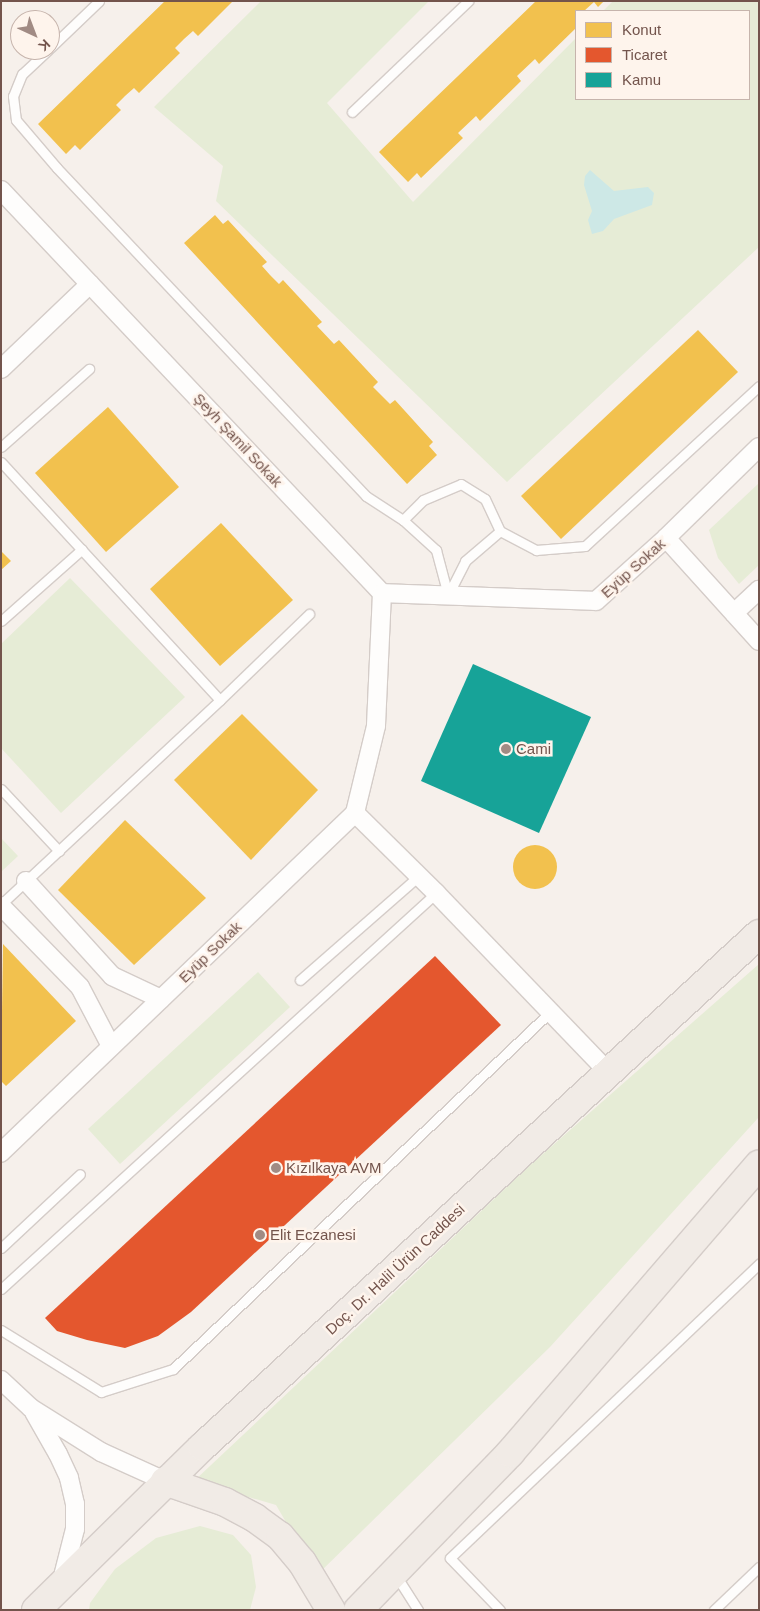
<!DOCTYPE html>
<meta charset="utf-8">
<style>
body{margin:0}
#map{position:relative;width:760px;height:1611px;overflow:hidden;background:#f6f0eb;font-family:Arial,sans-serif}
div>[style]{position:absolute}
.green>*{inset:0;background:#e6ecd6}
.water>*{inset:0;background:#cde8e6}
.homes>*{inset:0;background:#f2c14e}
.round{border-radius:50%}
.shops>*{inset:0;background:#e4572e}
.public>*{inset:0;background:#17a398}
.roads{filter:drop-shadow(1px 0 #d4ccc8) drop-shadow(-1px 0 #d4ccc8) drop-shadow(0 1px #d4ccc8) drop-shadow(0 -1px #d4ccc8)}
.lane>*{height:9px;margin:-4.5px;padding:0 4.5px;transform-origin:4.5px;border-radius:4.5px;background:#fefdfc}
.street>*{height:18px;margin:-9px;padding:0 9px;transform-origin:9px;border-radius:9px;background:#fefdfc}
.primary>*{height:28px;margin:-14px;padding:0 14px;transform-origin:14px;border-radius:14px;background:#f1ebe6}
.dots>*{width:14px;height:14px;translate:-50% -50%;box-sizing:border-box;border:2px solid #fef4ec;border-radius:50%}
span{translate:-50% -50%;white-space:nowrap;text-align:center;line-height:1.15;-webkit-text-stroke:5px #fef4ec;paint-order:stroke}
.street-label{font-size:15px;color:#73544c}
.poi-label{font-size:15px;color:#73544c}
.left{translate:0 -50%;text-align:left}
.frame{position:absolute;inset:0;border:2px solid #73544c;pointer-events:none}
.legend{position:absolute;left:575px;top:10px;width:175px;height:90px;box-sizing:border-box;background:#fef4ec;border:1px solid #c6b4ac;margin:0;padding:6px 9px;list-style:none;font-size:15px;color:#73544c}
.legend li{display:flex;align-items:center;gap:10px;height:25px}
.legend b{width:25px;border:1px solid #c6b4ac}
.north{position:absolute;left:10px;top:10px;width:50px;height:50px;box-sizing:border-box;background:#fef4ec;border:1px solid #c6b4ac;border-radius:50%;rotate:137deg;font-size:14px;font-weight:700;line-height:20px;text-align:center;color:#73544c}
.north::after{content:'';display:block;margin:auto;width:18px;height:22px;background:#a18b84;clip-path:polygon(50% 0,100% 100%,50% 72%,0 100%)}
</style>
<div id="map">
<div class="green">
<i style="clip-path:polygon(261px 1px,429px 1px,327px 103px,413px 202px,576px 38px,576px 99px,749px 99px,749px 11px,603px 11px,613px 1px,759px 1px,759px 247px,507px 482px,216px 201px,223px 166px,154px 107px)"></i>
<i style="clip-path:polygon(759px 483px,759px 565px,739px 584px,718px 558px,709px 530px)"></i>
<i style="clip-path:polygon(70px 578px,185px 697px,61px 813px,1px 748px,1px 644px)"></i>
<i style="clip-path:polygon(1px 838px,18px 856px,1px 872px)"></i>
<i style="clip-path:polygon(759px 964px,759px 1117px,550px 1347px,317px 1575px,276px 1505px,194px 1481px,528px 1167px)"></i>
<i style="clip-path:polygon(258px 972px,290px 1007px,120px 1164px,88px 1129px)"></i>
<i style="clip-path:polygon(200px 1526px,233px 1535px,251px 1555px,256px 1587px,250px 1610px,89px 1610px,90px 1603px,115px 1569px,156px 1538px)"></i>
</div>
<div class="water">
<i style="clip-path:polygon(590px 170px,614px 191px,648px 187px,654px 193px,652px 205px,614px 219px,603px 231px,592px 234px,588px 220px,592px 211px,584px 185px,585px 176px)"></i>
</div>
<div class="homes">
<i style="clip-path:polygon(165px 1px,233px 1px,198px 36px,193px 31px,184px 39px,175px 48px,180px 53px,139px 93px,134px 88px,125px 96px,116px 105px,121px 110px,80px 150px,75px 145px,66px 154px,38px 124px)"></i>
<i style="clip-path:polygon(536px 1px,604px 1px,598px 7px,594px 2px,584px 11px,576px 11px,576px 28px,539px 64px,535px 59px,517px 76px,521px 81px,480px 121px,476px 116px,458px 133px,463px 138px,421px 178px,417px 173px,408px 182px,379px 152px)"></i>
<i style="clip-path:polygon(215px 215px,223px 224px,228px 220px,267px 262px,262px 266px,270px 275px,279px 284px,283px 280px,322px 322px,317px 326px,334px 344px,339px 340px,378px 382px,373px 387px,390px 404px,395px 400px,433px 442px,429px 446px,437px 455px,407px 484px,184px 243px)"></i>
<i style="clip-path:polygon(698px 330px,738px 372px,561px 539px,521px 496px)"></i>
<i style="clip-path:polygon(108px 407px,179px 487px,106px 552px,35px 473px)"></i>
<i style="clip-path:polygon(221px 523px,293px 600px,220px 666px,150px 589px)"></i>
<i style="clip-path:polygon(1px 551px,11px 561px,1px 570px)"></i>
<i style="clip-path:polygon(242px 714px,318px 790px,251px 860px,174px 780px)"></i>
<i style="clip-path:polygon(125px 820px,206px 898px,134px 965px,58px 890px)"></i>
<i class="round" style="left:513px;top:845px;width:44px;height:44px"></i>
<i style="clip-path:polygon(3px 944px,76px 1021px,6px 1086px,1px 1081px)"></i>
</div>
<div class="shops">
<i style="clip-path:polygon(435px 956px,501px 1025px,191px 1312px,158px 1336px,125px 1348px,87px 1340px,57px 1331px,45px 1318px)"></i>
</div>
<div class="public">
<i style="clip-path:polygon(473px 664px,591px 717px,539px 833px,421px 781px)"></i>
</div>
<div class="roads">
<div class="lane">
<i style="left:50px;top:48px;width:68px;rotate:-43.8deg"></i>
<i style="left:48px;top:50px;width:35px;rotate:137deg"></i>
<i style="left:22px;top:74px;width:24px;rotate:112deg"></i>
<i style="left:13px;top:96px;width:24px;rotate:83deg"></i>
<i style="left:16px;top:120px;width:63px;rotate:49.5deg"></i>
<i style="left:57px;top:168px;width:451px;rotate:46.7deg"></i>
<i style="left:366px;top:496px;width:44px;rotate:33deg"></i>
<i style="left:403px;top:520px;width:45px;rotate:42.3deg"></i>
<i style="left:436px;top:550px;width:47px;rotate:75.1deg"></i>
<i style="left:352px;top:112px;width:161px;rotate:-43.7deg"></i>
<i style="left:1px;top:447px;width:118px;rotate:-41.6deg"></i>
<i style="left:1px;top:462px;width:323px;rotate:47.4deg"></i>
<i style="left:220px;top:700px;width:299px;rotate:137deg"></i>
<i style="left:403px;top:520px;width:28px;rotate:-45deg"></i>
<i style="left:423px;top:500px;width:41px;rotate:-22.8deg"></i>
<i style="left:461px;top:484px;width:28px;rotate:32deg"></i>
<i style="left:485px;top:499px;width:35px;rotate:65deg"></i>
<i style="left:448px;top:595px;width:38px;rotate:-63deg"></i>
<i style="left:465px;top:561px;width:46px;rotate:-40.6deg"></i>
<i style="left:500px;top:531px;width:41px;rotate:27.8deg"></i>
<i style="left:536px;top:550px;width:49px;rotate:-4.7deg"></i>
<i style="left:585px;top:546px;width:236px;rotate:-42.6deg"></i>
<i style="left:1px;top:621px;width:108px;rotate:-41.6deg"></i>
<i style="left:220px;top:700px;width:124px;rotate:-44deg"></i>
<i style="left:1px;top:789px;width:85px;rotate:46.9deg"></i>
<i style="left:300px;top:980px;width:158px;rotate:-41.2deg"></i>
<i style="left:1px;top:1248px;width:108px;rotate:-43.1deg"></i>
<i style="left:1px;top:1289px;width:588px;rotate:-42.31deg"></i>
<i style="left:1px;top:1330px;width:118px;rotate:31.8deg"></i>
<i style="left:101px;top:1392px;width:76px;rotate:-17.7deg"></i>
<i style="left:173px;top:1369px;width:518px;rotate:-43.43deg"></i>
<i style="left:395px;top:1574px;width:43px;rotate:57.4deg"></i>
<i style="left:500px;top:1610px;width:72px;rotate:-133.9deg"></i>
<i style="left:450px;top:1558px;width:427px;rotate:-43.6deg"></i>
<i style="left:714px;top:1610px;width:62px;rotate:-43.7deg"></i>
</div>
<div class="street">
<i style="left:1px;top:190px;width:555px;rotate:46.61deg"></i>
<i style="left:382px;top:593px;width:133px;rotate:92.6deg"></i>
<i style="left:376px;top:726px;width:89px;rotate:103.6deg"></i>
<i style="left:355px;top:813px;width:491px;rotate:136.2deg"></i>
<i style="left:1px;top:369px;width:123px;rotate:-43.7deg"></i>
<i style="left:666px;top:538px;width:139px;rotate:47.9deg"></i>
<i style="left:382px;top:593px;width:214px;rotate:2.1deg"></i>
<i style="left:596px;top:601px;width:94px;rotate:-42deg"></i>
<i style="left:666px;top:538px;width:130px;rotate:-44.4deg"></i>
<i style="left:734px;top:613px;width:34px;rotate:-43deg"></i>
<i style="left:355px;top:813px;width:114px;rotate:44.6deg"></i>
<i style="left:436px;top:893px;width:248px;rotate:46.1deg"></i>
<i style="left:26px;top:881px;width:128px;rotate:47.8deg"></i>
<i style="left:112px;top:976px;width:54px;rotate:25.1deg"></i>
<i style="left:1px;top:906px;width:113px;rotate:45.7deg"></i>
<i style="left:80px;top:987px;width:67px;rotate:62.3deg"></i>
<i style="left:1px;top:1380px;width:41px;rotate:43deg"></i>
<i style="left:31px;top:1408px;width:83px;rotate:32.2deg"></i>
<i style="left:101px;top:1452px;width:70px;rotate:24.4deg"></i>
<i style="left:34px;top:1412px;width:48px;rotate:60.3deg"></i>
<i style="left:58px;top:1454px;width:26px;rotate:65deg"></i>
<i style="left:69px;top:1478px;width:27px;rotate:77deg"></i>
<i style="left:75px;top:1504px;width:25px;rotate:90deg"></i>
<i style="left:75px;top:1529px;width:53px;rotate:104.3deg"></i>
</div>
<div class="primary">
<i style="left:165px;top:1481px;width:64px;rotate:19.3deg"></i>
<i style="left:225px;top:1502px;width:34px;rotate:28deg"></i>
<i style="left:255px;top:1518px;width:31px;rotate:36deg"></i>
<i style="left:280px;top:1536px;width:34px;rotate:50deg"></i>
<i style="left:302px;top:1562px;width:56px;rotate:58.9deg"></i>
<i style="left:36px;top:1610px;width:233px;rotate:-44.5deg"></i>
<i style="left:202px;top:1447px;width:757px;rotate:-42.65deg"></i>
<i style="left:358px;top:1610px;width:219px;rotate:-45.9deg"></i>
<i style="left:510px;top:1453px;width:381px;rotate:-49.2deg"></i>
</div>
</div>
<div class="dots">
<i style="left:506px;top:749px;background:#a18b84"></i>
<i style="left:276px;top:1168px;background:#a18b84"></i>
<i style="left:260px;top:1235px;background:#a18b84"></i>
</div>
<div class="street-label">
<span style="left:238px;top:440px;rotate:47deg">Şeyh Şamil Sokak</span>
<span style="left:633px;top:568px;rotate:-42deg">Eyüp Sokak</span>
<span style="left:210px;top:952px;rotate:-44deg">Eyüp Sokak</span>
<span style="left:395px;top:1269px;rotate:-43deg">Doç. Dr. Halil Ürün Caddesi</span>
</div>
<div class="poi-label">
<span class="left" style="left:516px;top:749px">Cami</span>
<span class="left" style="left:286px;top:1168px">Kızılkaya AVM</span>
<span class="left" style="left:270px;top:1235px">Elit Eczanesi</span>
</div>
<div class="frame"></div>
<ul class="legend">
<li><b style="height:14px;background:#f2c14e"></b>Konut</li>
<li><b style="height:14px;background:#e4572e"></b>Ticaret</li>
<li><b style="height:14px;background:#17a398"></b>Kamu</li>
</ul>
<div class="north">K</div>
</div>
